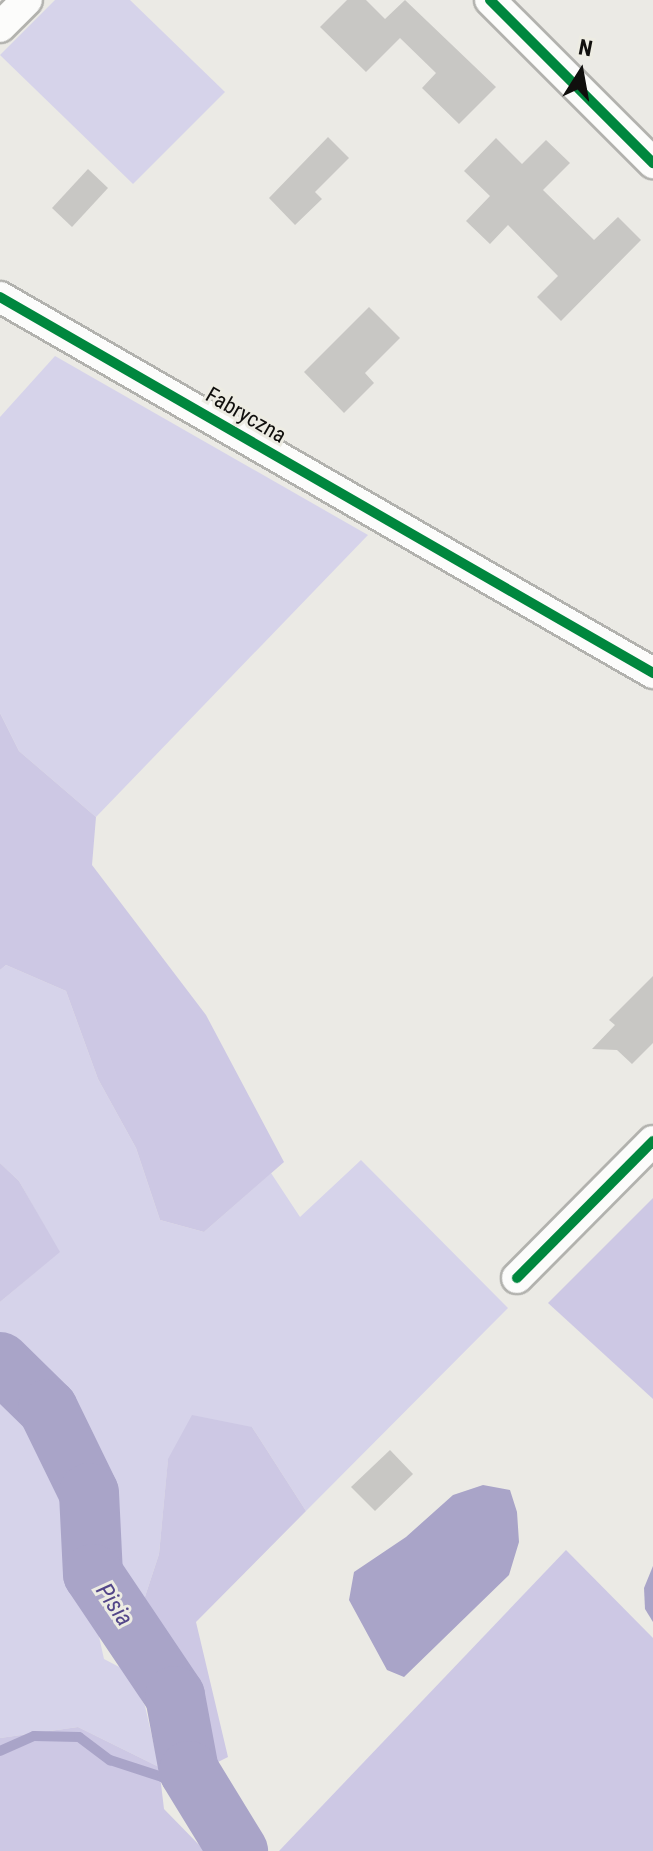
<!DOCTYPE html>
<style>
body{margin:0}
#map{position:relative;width:653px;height:1851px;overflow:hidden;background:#ebeae5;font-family:"Roboto Condensed",sans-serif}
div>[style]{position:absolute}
.green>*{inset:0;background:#d6d3ea}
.forest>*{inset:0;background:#cdc8e4}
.water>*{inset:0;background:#a9a4c8}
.stream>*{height:10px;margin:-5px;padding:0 5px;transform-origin:5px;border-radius:5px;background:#a9a4c8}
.river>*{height:60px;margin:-30px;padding:0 30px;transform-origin:30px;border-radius:30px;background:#a9a4c8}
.building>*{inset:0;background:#c8c7c4}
.roads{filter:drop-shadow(2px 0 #b2b2ae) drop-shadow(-2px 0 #b2b2ae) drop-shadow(0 2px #b2b2ae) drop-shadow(0 -2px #b2b2ae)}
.minor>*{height:30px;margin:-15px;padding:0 15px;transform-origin:15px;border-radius:15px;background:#fcfcfb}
.cycleway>*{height:10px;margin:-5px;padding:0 5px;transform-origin:5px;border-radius:5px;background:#00873e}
span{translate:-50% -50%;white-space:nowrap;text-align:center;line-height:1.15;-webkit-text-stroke:6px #edece3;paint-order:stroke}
.street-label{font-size:22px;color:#100f0d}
.water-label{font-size:24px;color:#534689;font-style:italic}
.north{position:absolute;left:541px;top:32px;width:80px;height:80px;-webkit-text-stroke:6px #edece3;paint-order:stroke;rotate:11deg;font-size:22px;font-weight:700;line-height:32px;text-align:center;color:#100f0d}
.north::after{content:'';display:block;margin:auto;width:28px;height:36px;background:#100f0d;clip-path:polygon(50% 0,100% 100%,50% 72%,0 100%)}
</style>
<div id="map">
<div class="green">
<i style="clip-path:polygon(55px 0,130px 0,225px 92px,133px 184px,0 55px)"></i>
<i style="clip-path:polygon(55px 356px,368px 535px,96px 817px,19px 751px,0 713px,0 417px)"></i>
<i style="clip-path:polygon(6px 965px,66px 991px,98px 1079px,136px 1148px,160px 1220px,204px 1232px,271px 1173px,300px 1217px,361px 1160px,508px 1308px,306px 1511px,252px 1427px,168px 1460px,159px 1554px,139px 1615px,108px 1557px,108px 1477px,83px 1442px,60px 1388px,0 1338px,0 1302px,59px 1252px,19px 1181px,0 1163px,0 970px)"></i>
<i style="clip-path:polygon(0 1401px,18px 1405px,52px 1463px,79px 1537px,71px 1577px,94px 1614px,104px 1659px,125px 1670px,145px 1706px,159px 1767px,78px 1727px,0 1738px)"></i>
</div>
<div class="forest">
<i style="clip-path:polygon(0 713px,19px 751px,96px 817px,92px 865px,206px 1015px,284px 1162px,204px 1232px,160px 1220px,136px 1148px,98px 1079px,66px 991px,6px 965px,0 970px)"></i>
<i style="clip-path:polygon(0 1163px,19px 1181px,60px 1252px,0 1302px)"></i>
<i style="clip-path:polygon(653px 1198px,653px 1399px,548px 1303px)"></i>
<i style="clip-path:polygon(192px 1415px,252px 1427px,306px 1511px,196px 1622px,228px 1757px,210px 1766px,206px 1709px,182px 1662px,139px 1615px,159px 1554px,168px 1459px)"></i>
<i style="clip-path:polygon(566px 1550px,653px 1638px,653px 1851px,279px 1851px)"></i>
<i style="clip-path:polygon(78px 1727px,159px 1767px,164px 1809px,205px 1851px,0 1851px,0 1738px)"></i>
</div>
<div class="water">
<i style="clip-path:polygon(483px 1485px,510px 1490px,517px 1512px,519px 1542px,509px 1575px,404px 1677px,387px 1670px,349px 1600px,354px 1572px,406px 1537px,453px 1495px)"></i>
<i style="clip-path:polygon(653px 1566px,653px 1622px,645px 1609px,644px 1588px)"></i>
</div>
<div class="stream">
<i style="left:0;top:1751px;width:37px;rotate:-24deg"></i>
<i style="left:34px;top:1736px;width:45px;rotate:1.3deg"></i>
<i style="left:79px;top:1737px;width:39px;rotate:37deg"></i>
<i style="left:110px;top:1760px;width:55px;rotate:18.1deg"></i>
<i style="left:162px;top:1777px;width:28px;rotate:-13deg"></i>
</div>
<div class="river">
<i style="left:0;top:1362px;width:67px;rotate:44.4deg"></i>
<i style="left:48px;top:1409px;width:93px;rotate:64deg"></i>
<i style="left:89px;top:1493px;width:81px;rotate:87.2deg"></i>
<i style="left:93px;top:1574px;width:147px;rotate:56.1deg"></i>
<i style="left:175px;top:1696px;width:76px;rotate:79.4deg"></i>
<i style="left:189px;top:1771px;width:94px;rotate:58.5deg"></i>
</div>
<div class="building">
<i style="clip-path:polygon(347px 0,366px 0,385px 19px,405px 0,496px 87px,459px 124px,422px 88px,436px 73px,400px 38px,366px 72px,320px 27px)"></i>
<i style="clip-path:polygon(328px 137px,349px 158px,315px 192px,322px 199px,295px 225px,269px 198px)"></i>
<i style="clip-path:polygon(496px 138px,522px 164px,546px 140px,570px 163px,543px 190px,594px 240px,618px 217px,641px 240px,561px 321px,537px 297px,558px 276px,508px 225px,490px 244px,466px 221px,490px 196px,464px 171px)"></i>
<i style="clip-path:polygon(88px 169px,108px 188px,72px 227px,52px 208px)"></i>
<i style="clip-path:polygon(369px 307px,400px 338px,365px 373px,374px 383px,344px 413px,304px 372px)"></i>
<i style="clip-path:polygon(653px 976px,653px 1043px,632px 1064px,617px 1050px,592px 1049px,615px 1025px,609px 1020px)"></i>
<i style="clip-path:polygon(390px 1450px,413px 1474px,375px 1511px,351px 1487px)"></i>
</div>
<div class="roads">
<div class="minor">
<i style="left:490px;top:0;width:231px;rotate:45deg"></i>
<i style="left:0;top:27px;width:38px;rotate:-45deg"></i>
<i style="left:0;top:297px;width:754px;rotate:29.93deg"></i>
<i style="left:517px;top:1278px;width:193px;rotate:-45.2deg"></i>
</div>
</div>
<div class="cycleway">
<i style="left:490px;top:0;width:231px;rotate:45deg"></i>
<i style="left:0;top:297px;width:754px;rotate:29.93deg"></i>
<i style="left:517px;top:1278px;width:193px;rotate:-45.2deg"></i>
</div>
<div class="street-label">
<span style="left:246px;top:415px;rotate:30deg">Fabryczna</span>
</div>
<div class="water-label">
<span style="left:114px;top:1605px;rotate:56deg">Pisia</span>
</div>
<div class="north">N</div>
</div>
